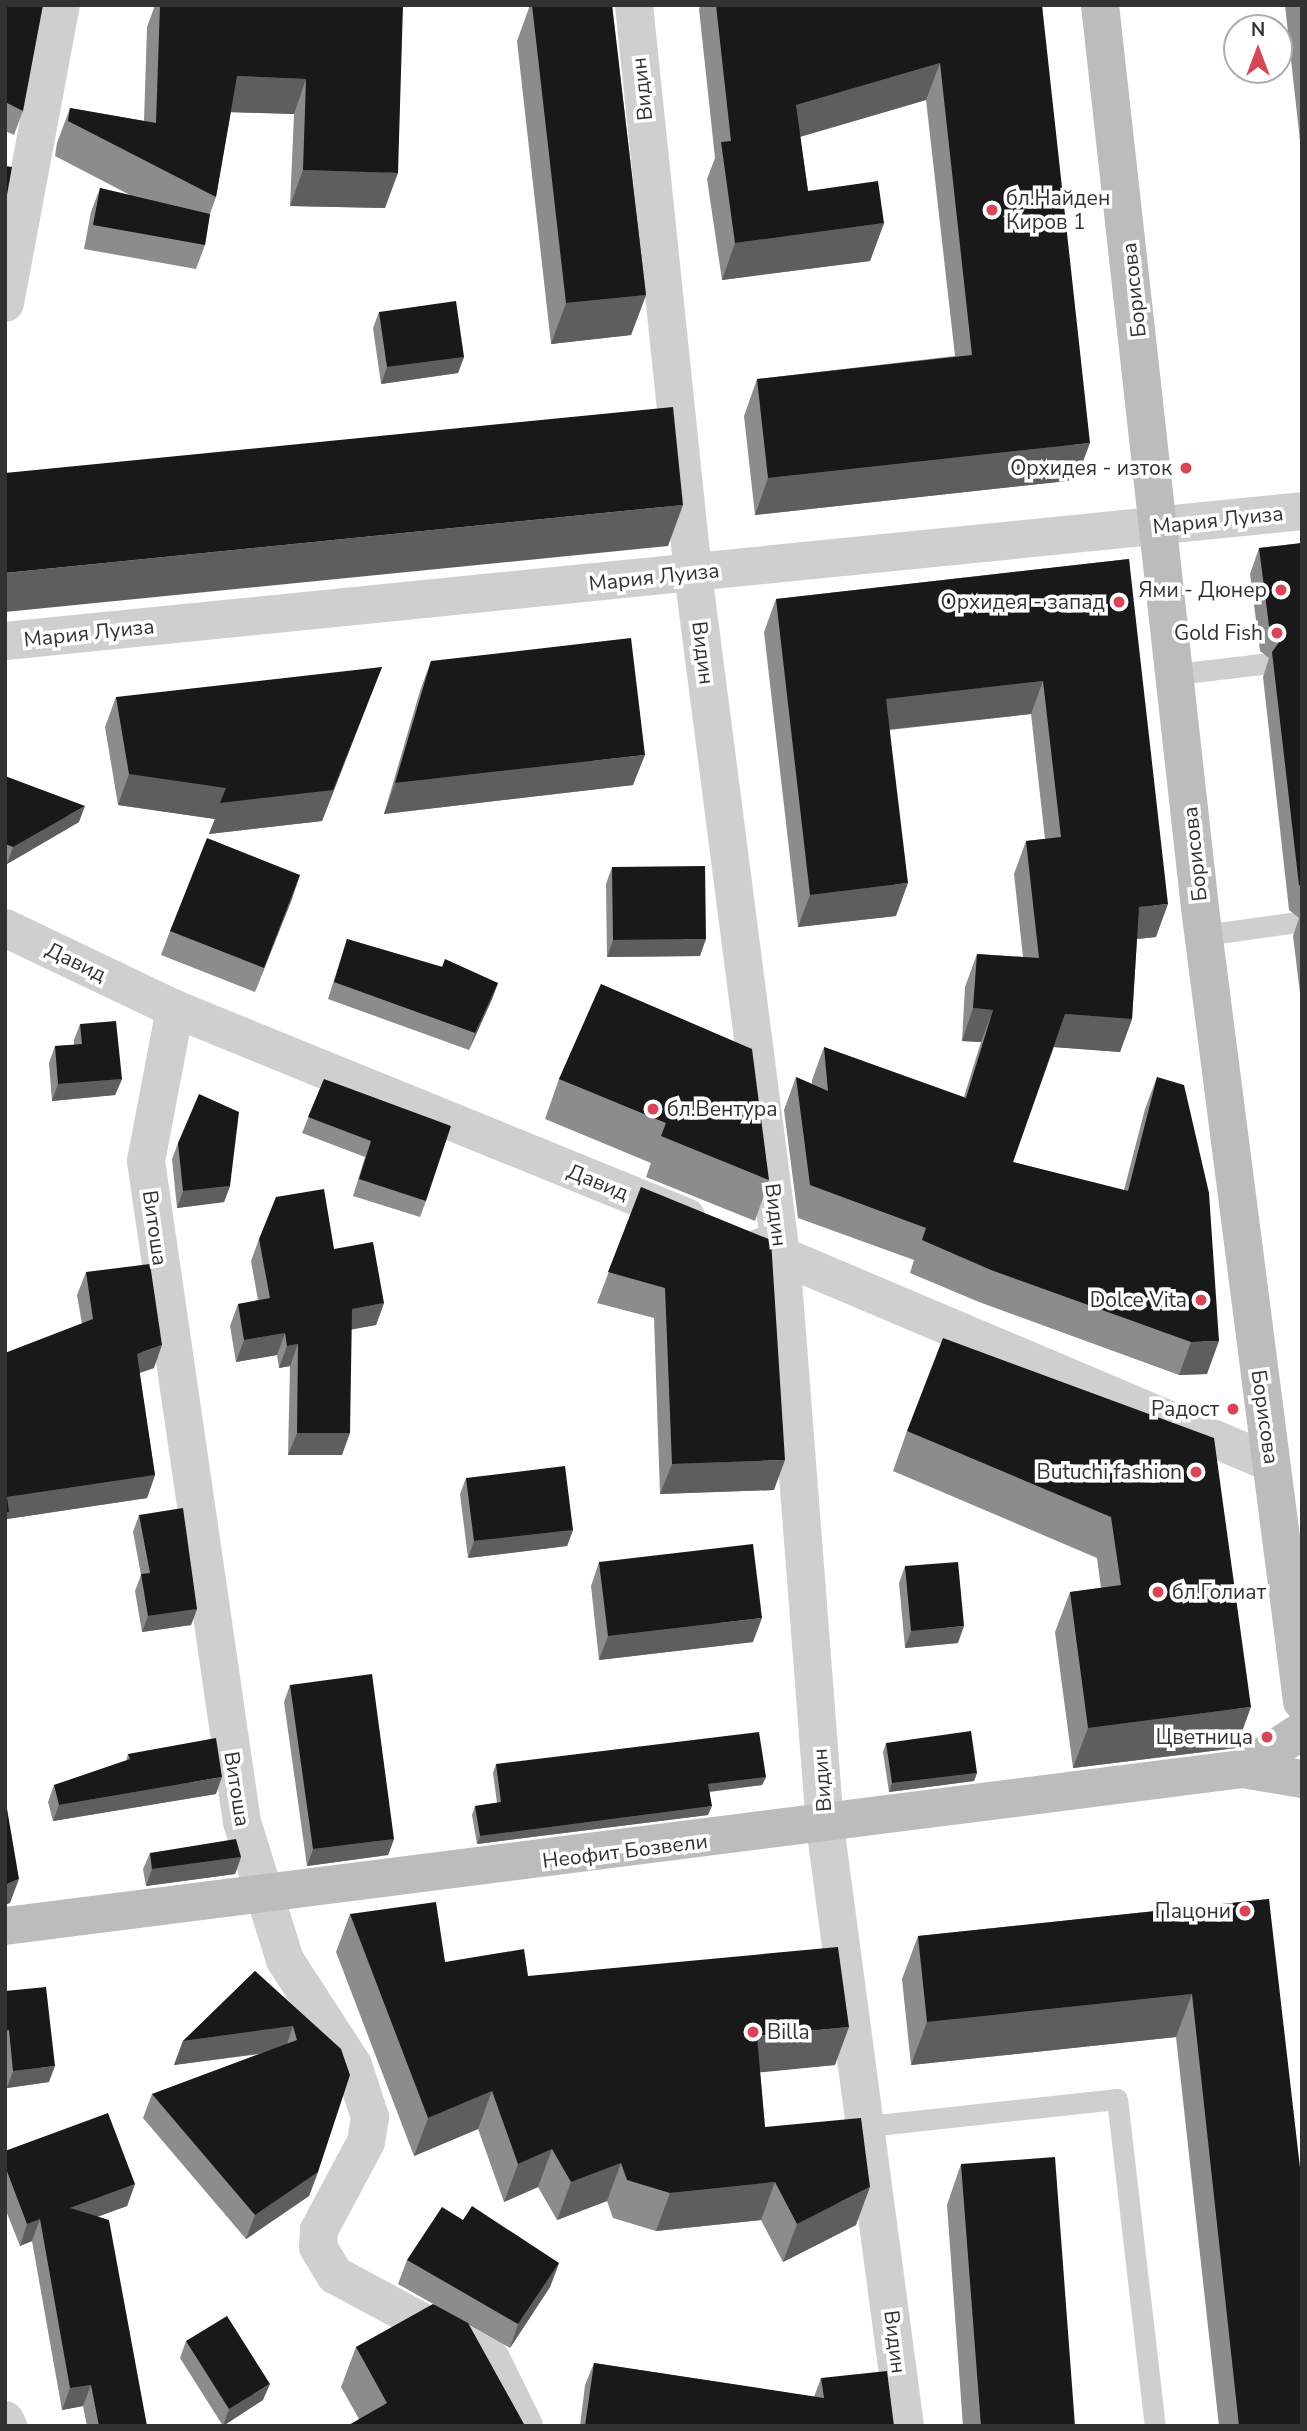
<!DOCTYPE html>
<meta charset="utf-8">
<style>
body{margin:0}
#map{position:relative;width:1307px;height:2431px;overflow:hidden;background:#fff;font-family:"Nunito Sans",sans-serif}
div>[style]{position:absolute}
.service>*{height:21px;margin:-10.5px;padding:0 10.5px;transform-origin:10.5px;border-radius:10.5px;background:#cfcfcf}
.minor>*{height:38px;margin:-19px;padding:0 19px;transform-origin:19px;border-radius:19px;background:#cfcfcf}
.tertiary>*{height:38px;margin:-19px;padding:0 19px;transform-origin:19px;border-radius:19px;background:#cfcfcf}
.secondary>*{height:38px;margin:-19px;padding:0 19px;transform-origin:19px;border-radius:19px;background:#bcbcbc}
.wall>*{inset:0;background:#8c8c8c}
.shaded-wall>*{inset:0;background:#5e5e5e}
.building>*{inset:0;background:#191919}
.dots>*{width:19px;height:19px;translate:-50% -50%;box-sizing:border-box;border:4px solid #fff;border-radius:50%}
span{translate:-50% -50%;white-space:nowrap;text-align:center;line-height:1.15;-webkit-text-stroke:7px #fff;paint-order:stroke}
.street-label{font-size:21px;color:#323232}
.poi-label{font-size:21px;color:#323232}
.left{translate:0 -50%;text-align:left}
.right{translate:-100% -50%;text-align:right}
.frame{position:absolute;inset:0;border:7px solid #323232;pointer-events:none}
.north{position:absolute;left:1223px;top:14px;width:70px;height:70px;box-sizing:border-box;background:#fff;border:2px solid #adadad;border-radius:50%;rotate:0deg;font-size:19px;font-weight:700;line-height:28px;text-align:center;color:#323232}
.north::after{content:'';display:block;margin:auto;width:24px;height:32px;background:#d74557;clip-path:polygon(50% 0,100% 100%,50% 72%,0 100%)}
</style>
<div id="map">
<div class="service">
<i style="left:1176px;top:674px;width:86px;rotate:-6.7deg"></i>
<i style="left:1204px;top:935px;width:88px;rotate:-7.9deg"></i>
<i style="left:868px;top:2126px;width:250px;rotate:-6.2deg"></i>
<i style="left:1117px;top:2099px;width:329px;rotate:83.4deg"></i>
</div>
<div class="minor">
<i style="left:634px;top:5px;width:571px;rotate:84.07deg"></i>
<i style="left:693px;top:573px;width:688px;rotate:82.65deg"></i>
<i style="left:781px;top:1255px;width:573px;rotate:85.59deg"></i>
<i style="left:825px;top:1826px;width:605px;rotate:82.41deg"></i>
<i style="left:5px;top:303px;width:303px;rotate:-79.4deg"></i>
<i style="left:5px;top:928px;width:188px;rotate:25.5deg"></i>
<i style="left:175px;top:1009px;width:552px;rotate:22.15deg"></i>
<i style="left:175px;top:1009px;width:155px;rotate:100.8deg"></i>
<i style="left:146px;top:1161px;width:668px;rotate:81.74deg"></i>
<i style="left:242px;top:1822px;width:145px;rotate:72.7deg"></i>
<i style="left:285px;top:1960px;width:125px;rotate:57.1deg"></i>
<i style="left:353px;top:2065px;width:55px;rotate:71.9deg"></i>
<i style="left:370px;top:2117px;width:25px;rotate:99deg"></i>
<i style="left:366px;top:2142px;width:100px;rotate:118.1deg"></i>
<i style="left:319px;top:2230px;width:17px;rotate:93deg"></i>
<i style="left:318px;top:2247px;width:33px;rotate:59deg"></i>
<i style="left:335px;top:2275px;width:177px;rotate:28.3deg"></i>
<i style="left:491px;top:2359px;width:75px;rotate:63.8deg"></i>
<i style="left:761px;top:1247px;width:554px;rotate:22.95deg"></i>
<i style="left:5px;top:2420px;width:7px;rotate:63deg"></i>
</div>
<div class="tertiary">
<i style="left:5px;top:641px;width:1303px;rotate:-5.72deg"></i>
</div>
<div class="secondary">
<i style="left:1100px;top:5px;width:909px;rotate:83.68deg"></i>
<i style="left:1200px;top:908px;width:800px;rotate:82.67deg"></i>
<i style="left:1243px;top:1769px;width:70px;rotate:-32.8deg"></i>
<i style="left:5px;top:1926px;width:1248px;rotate:-7.23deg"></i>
<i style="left:1243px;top:1769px;width:60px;rotate:9.6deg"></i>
</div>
<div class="wall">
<i style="clip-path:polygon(5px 5px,23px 111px,14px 135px,5px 131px)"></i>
<i style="clip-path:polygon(155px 5px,403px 5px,385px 208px,290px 206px,294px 114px,231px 112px,216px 197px,210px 214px,205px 245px,196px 269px,84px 249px,91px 212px,100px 188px,130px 195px,55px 156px,57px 143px,70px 108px,144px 121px,147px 27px)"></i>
<i style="clip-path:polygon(530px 5px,612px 5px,646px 295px,631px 335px,551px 344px,517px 41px)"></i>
<i style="clip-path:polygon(701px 5px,1042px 5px,1076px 480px,755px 515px,744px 416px,757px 379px,955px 356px,926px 100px,800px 137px,808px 191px,884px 223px,870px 261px,722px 280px,707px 179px,715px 158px,699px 9px)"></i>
<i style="clip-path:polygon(1285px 5px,1302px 5px,1302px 159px)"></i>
<i style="clip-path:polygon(379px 312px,464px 357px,458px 373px,381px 384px,373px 328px)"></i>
<i style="clip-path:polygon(1302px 543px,1302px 1009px,1293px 936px,1299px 918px,1289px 910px,1263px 677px,1269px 658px,1260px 651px,1250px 574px,1259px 548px)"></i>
<i style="clip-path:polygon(1129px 559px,1156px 937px,1137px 939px,1132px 1019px,1120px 1052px,1054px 1047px,1013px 1162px,1124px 1190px,1145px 1109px,1157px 1077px,1207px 1374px,1179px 1375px,979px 1302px,910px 1273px,914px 1260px,798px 1218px,784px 1110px,796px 1077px,812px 1084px,812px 1080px,824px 1047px,964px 1097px,981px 1042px,962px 1041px,965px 987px,977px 954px,1023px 957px,1014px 874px,1026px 841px,1045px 839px,1031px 714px,890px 730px,896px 916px,798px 927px,764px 632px,776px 599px)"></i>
<i style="clip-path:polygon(431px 661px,633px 785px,384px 814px,420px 691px)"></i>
<i style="clip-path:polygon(116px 697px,370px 697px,322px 821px,209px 834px,215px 819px,118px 805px,105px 727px)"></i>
<i style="clip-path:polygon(5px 776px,79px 822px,7px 864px,5px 863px)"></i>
<i style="clip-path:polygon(612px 867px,700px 956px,607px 957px,606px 884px)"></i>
<i style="clip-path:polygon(300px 875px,255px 992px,161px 955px,170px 931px)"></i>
<i style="clip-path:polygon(347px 939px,498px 983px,492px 999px,469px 1050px,328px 999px)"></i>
<i style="clip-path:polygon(601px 984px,769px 1180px,755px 1221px,646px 1177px,651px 1163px,545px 1119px,559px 1079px)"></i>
<i style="clip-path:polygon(80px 1024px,122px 1079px,115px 1095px,52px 1101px,49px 1063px,55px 1046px,74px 1045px,74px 1040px)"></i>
<i style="clip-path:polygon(324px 1079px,426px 1201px,420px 1217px,353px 1196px,365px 1157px,302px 1133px)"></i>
<i style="clip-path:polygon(178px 1143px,230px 1186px,224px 1202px,177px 1208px,172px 1159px)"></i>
<i style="clip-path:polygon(641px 1187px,774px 1490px,660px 1494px,654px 1318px,597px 1303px)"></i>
<i style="clip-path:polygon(259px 1239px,334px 1249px,384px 1303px,376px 1325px,351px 1329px,342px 1455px,288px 1455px,290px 1366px,279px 1368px,277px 1355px,236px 1362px,230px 1326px,238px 1304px,258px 1300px,251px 1261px)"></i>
<i style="clip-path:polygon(86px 1272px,154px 1368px,139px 1373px,155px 1475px,147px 1498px,7px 1519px,5px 1353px,82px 1324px,77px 1295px)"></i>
<i style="clip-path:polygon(907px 1431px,1214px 1438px,1236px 1748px,1073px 1768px,1055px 1632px,1070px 1592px,1101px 1588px,1097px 1558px,893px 1471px)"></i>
<i style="clip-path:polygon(466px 1478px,573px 1530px,567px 1546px,468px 1558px,460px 1494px)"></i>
<i style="clip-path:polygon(139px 1515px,197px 1609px,191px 1625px,142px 1632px,135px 1591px,141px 1575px,133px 1532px)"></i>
<i style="clip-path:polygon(599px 1562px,753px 1642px,599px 1660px,591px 1586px)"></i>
<i style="clip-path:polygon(905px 1566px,958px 1643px,905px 1648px,899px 1583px)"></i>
<i style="clip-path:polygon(290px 1685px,394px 1839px,388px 1855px,307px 1866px,284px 1702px)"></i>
<i style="clip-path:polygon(886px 1743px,977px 1773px,974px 1781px,889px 1792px,883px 1752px)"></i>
<i style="clip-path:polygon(128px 1754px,216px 1794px,53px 1821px,48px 1802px,54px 1785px,126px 1761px)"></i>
<i style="clip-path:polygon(496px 1764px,766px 1777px,762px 1785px,710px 1792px,708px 1815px,477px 1844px,472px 1815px,475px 1806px,497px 1803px,493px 1773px)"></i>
<i style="clip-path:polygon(150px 1853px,241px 1857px,235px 1874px,146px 1886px,143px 1869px)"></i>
<i style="clip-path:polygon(1269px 1899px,1302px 2426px,1219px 2426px,1176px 2037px,911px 2065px,902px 1979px,918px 1936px)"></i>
<i style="clip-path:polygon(350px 1914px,445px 1962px,528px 1976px,835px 2065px,760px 2072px,765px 2127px,856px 2225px,783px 2262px,761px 2220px,656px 2231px,613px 2218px,607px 2201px,557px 2220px,538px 2187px,504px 2202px,478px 2129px,414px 2156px,336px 1952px)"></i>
<i style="clip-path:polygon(255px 1971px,341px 2049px,318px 2172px,309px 2196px,246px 2239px,143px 2118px,152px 2094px,259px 2054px,174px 2065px,183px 2041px)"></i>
<i style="clip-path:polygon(5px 1991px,49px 2082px,7px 2088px,5px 2069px)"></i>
<i style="clip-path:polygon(961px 2164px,1075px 2426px,963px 2426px,947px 2205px)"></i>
<i style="clip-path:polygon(5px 2166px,135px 2184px,127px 2206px,98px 2216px,147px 2426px,87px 2426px,83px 2406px,62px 2410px,32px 2241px,20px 2246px,5px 2208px)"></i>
<i style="clip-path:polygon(463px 2220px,559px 2263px,550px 2287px,510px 2348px,469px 2325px,525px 2426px,359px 2419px,341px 2387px,356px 2347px,435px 2305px,398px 2284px,407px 2260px)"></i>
<i style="clip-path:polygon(186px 2341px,263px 2400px,223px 2426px,180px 2358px)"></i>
<i style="clip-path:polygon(594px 2363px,814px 2397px,821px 2378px,894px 2426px,580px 2426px,585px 2385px)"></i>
</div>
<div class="shaded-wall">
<i style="clip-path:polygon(940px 63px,926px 100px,782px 142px,796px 105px)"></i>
<i style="clip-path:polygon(237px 76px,306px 79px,294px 114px,224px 112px)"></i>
<i style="clip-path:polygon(303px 170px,398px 173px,385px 208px,290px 206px)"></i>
<i style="clip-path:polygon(884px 223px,870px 261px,722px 280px,735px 243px)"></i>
<i style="clip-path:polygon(646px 295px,631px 335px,551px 344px,566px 303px)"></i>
<i style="clip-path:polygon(464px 357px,458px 373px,381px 384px,387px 367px)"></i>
<i style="clip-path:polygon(1090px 443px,1076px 480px,755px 515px,768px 478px)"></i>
<i style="clip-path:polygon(683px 505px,668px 546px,5px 612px,5px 573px)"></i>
<i style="clip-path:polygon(382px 667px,322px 821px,209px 834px,215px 819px,118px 805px,129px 774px)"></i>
<i style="clip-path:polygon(1043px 681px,1031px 714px,874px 731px,886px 699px)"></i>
<i style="clip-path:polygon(645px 755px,633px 785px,384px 814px,395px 783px)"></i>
<i style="clip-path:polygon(85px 806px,79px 822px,7px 864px,13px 847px)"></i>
<i style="clip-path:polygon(300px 875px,292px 899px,255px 992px,264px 968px)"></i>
<i style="clip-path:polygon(908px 883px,896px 916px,798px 927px,810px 895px)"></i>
<i style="clip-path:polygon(1168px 904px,1156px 937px,1128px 940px,1139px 907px)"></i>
<i style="clip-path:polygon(706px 939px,700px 956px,607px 957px,613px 940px)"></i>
<i style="clip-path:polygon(498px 983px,492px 999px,469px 1050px,475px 1033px)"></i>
<i style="clip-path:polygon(973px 1008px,993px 1010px,981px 1042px,962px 1041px)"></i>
<i style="clip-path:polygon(1065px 1014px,1132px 1019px,1120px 1052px,1053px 1047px)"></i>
<i style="clip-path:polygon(122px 1079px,115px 1095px,52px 1101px,58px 1084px)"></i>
<i style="clip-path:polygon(230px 1186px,224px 1202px,177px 1208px,183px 1191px)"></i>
<i style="clip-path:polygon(384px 1303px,376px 1325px,344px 1331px,352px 1309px)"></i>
<i style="clip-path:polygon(285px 1333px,277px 1355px,236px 1362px,244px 1340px)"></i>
<i style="clip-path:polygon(1219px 1341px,1207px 1374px,1179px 1375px,1191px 1342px)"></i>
<i style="clip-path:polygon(298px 1344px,290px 1366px,279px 1368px,287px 1346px)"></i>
<i style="clip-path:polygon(162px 1345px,154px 1368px,128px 1377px,137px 1354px)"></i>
<i style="clip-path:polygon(297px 1433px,350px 1433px,342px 1455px,288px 1455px)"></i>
<i style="clip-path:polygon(785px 1460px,774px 1490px,660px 1494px,672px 1464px)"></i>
<i style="clip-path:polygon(155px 1475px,147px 1498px,7px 1519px,5px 1523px,5px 1503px,7px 1497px)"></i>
<i style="clip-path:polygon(573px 1530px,567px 1546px,468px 1558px,474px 1541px)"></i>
<i style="clip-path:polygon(197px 1609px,191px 1625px,142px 1632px,148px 1616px)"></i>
<i style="clip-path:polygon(762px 1618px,753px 1642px,599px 1660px,608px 1636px)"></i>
<i style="clip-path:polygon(964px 1626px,958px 1643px,905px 1648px,911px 1631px)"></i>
<i style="clip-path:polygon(1251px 1707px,1236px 1748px,1073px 1768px,1088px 1728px)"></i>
<i style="clip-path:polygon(977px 1773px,974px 1781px,889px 1792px,892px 1783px)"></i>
<i style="clip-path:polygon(222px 1777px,216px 1794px,53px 1821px,59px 1805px)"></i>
<i style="clip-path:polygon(766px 1777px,762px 1785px,705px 1792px,708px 1784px)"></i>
<i style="clip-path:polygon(712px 1806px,708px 1815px,477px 1844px,480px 1836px)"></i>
<i style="clip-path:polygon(394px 1839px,388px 1855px,307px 1866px,313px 1849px)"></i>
<i style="clip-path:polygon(241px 1857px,235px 1874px,146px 1886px,152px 1869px)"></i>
<i style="clip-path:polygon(19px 1879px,10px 1903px,5px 1905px,5px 1885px)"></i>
<i style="clip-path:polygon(1192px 1994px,1176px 2037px,911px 2065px,927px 2022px)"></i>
<i style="clip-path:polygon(293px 2026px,285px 2050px,174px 2065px,183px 2041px)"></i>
<i style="clip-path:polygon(849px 2027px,835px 2065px,743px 2074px,757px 2036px)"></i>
<i style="clip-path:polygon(55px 2066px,49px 2082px,7px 2088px,13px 2071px)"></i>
<i style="clip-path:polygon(492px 2091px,478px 2129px,414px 2156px,428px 2118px)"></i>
<i style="clip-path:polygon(552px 2149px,538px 2187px,504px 2202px,518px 2164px)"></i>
<i style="clip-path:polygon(621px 2163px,607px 2201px,557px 2220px,571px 2182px)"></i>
<i style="clip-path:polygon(318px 2172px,309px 2196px,246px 2239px,255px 2215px)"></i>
<i style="clip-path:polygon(775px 2182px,761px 2220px,656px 2231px,670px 2193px)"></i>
<i style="clip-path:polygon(135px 2184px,127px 2206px,62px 2230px,70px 2208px)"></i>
<i style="clip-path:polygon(870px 2187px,856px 2225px,783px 2262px,797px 2224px)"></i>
<i style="clip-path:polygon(40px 2219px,32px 2241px,20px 2246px,27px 2224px)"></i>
<i style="clip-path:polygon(559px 2263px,550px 2287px,510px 2348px,518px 2324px)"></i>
<i style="clip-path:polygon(270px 2384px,263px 2400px,223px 2426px,229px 2409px)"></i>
<i style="clip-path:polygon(91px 2385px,83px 2406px,62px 2410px,70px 2388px)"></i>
</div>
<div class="building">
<i style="clip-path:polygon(5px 5px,43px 5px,23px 111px,5px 102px)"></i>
<i style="clip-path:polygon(160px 5px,403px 5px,398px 173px,303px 170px,306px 79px,237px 76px,216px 197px,68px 121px,70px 108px,156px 123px)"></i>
<i style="clip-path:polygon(532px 5px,612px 5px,646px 295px,566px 303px)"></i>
<i style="clip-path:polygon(716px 5px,1042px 5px,1090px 443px,768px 478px,757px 379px,972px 355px,940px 63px,796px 105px,808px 191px,878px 181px,884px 223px,735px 243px,721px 142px,731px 141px)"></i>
<i style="clip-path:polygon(5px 166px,12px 167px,5px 206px)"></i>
<i style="clip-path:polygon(100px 188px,210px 214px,205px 245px,93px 225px)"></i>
<i style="clip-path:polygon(456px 301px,464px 357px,387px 367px,379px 312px)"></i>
<i style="clip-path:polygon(673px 407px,683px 505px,5px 573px,5px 473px)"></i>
<i style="clip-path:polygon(1302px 543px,1302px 887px,1299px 885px,1272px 652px,1283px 637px,1269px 626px,1259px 548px)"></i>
<i style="clip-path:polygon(1129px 559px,1168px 904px,1139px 907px,1132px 1019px,1065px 1014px,1013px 1162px,1128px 1191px,1157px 1077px,1184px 1085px,1209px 1193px,1219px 1341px,1191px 1342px,991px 1270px,922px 1240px,926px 1228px,810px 1185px,796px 1077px,828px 1091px,824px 1047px,966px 1098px,993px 1010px,973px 1008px,977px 954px,1039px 958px,1026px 841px,1061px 837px,1043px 681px,886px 699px,908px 883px,810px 895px,776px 599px)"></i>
<i style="clip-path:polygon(631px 638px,645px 755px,395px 783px,431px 661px)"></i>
<i style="clip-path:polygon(382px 667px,333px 790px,220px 803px,226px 788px,129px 774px,116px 697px)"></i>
<i style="clip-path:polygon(5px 776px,85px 806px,13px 847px,5px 844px)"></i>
<i style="clip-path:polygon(207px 838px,300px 875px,264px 968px,170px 931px)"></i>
<i style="clip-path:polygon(705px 866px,706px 939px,613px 940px,612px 867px)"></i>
<i style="clip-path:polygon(347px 939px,442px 967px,445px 959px,498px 983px,475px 1033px,334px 982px)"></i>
<i style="clip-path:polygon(601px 984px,752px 1049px,769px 1180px,661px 1136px,666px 1123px,559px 1079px)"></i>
<i style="clip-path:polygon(116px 1021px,122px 1079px,58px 1084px,55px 1046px,82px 1044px,80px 1024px)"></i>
<i style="clip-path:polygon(324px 1079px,451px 1126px,426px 1201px,359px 1179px,371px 1141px,308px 1117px)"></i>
<i style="clip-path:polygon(199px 1094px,239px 1112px,230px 1186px,183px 1191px,178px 1143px)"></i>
<i style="clip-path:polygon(641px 1187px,771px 1240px,785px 1460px,672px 1464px,665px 1288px,608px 1272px)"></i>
<i style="clip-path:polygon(324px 1189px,334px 1249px,373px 1242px,384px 1303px,352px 1309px,350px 1433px,297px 1433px,298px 1344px,287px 1346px,285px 1333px,244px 1340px,238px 1304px,270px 1298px,259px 1239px,276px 1197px)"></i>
<i style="clip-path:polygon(150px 1264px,162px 1345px,137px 1354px,155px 1475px,7px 1497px,9px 1512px,5px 1512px,5px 1353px,93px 1319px,86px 1272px)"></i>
<i style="clip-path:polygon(943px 1338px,1214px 1438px,1251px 1707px,1088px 1728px,1070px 1592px,1121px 1585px,1111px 1517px,907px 1431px)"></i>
<i style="clip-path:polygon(565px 1466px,573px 1530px,474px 1541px,466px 1478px)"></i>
<i style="clip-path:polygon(183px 1508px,197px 1609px,148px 1616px,141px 1574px,150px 1573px,139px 1515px)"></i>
<i style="clip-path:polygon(753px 1544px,762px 1618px,608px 1636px,599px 1562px)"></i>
<i style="clip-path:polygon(958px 1562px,964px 1626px,911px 1631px,905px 1566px)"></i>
<i style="clip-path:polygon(372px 1674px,394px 1839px,313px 1849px,290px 1685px)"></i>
<i style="clip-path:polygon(971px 1731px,977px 1773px,892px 1783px,886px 1743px)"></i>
<i style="clip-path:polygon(759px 1732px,766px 1777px,708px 1784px,712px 1806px,480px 1836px,475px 1806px,501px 1802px,496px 1764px)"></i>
<i style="clip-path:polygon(216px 1738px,222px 1777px,59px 1805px,54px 1785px,130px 1759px,128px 1754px)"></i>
<i style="clip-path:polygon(5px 1797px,19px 1879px,5px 1885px)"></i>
<i style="clip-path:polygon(236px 1839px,241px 1857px,152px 1869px,150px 1853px)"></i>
<i style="clip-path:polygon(1269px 1899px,1302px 2185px,1302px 2426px,1239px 2426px,1192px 1994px,927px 2022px,918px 1936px)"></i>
<i style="clip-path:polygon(436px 1902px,445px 1962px,524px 1949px,528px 1976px,838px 1947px,849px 2027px,757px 2036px,765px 2127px,861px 2118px,870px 2187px,797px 2224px,775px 2182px,670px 2193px,627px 2180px,621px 2163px,571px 2182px,552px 2149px,518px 2164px,492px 2091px,428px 2118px,350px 1914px)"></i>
<i style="clip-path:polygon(255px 1971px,341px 2049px,350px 2075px,318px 2172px,255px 2215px,152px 2094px,297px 2040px,293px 2026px,183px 2041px)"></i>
<i style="clip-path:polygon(46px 1987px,55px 2066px,13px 2071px,9px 2030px,5px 2031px,5px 1991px)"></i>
<i style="clip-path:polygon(108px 2113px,135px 2184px,70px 2208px,109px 2220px,147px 2426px,99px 2426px,91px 2385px,70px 2388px,40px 2219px,27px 2224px,5px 2166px,5px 2151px)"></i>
<i style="clip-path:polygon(1055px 2157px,1075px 2426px,981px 2426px,961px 2164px)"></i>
<i style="clip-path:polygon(472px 2206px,559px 2263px,518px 2324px,407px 2260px,442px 2207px,463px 2220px)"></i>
<i style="clip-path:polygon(433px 2304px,468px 2323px,525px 2426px,347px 2426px,387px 2403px,356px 2347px)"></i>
<i style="clip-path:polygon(227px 2316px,270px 2384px,229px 2409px,186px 2341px)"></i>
<i style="clip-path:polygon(594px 2363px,824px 2398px,821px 2378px,887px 2371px,894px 2426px,585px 2426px)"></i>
</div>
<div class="dots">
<i style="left:992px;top:210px;background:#d74557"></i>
<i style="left:1186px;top:468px;background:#d74557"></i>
<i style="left:1281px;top:590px;background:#d74557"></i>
<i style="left:1119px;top:602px;background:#d74557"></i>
<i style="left:1277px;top:633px;background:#d74557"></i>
<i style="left:653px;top:1109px;background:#d74557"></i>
<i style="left:1201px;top:1300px;background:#d74557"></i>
<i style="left:1233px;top:1409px;background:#d74557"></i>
<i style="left:1196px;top:1472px;background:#d74557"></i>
<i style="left:1158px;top:1592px;background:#d74557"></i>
<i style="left:1267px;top:1737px;background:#d74557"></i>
<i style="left:1245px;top:1911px;background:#d74557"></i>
<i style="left:753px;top:2032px;background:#d74557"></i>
</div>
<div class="street-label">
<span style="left:642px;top:89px;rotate:-96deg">Видин</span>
<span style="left:1134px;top:290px;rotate:-96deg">Борисова</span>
<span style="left:1218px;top:520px;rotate:-6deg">Мария Луиза</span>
<span style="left:654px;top:577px;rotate:-6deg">Мария Луиза</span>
<span style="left:89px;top:633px;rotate:-6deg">Мария Луиза</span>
<span style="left:703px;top:653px;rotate:83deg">Видин</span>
<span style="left:1195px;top:854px;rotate:-96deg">Борисова</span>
<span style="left:76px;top:962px;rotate:26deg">Давид</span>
<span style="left:598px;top:1182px;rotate:22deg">Давид</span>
<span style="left:776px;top:1215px;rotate:83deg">Видин</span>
<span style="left:155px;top:1228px;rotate:82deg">Витоша</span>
<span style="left:1265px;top:1417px;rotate:82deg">Борисова</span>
<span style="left:822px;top:1780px;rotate:-94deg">Видин</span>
<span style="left:237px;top:1789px;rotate:81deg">Витоша</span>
<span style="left:625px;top:1851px;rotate:-7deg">Неофит Бозвели</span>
<span style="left:895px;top:2342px;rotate:83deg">Видин</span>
</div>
<div class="poi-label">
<span class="left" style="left:1006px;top:210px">бл.Найден<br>Киров 1</span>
<span class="right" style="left:1172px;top:468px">Орхидея - изток</span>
<span class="right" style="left:1267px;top:590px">Ями - Дюнер</span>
<span class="right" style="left:1105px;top:602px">Орхидея - запад</span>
<span class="right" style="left:1263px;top:633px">Gold Fish</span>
<span class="left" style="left:667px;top:1109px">бл.Вентура</span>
<span class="right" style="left:1187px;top:1300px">Dolce Vita</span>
<span class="right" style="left:1219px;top:1409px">Радост</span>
<span class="right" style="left:1182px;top:1472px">Butuchi fashion</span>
<span class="left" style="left:1172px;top:1592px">бл.Голиат</span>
<span class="right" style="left:1253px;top:1737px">Цветница</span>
<span class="right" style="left:1231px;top:1911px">Пацони</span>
<span class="left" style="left:767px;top:2032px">Billa</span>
</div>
<div class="frame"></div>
<div class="north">N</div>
</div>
